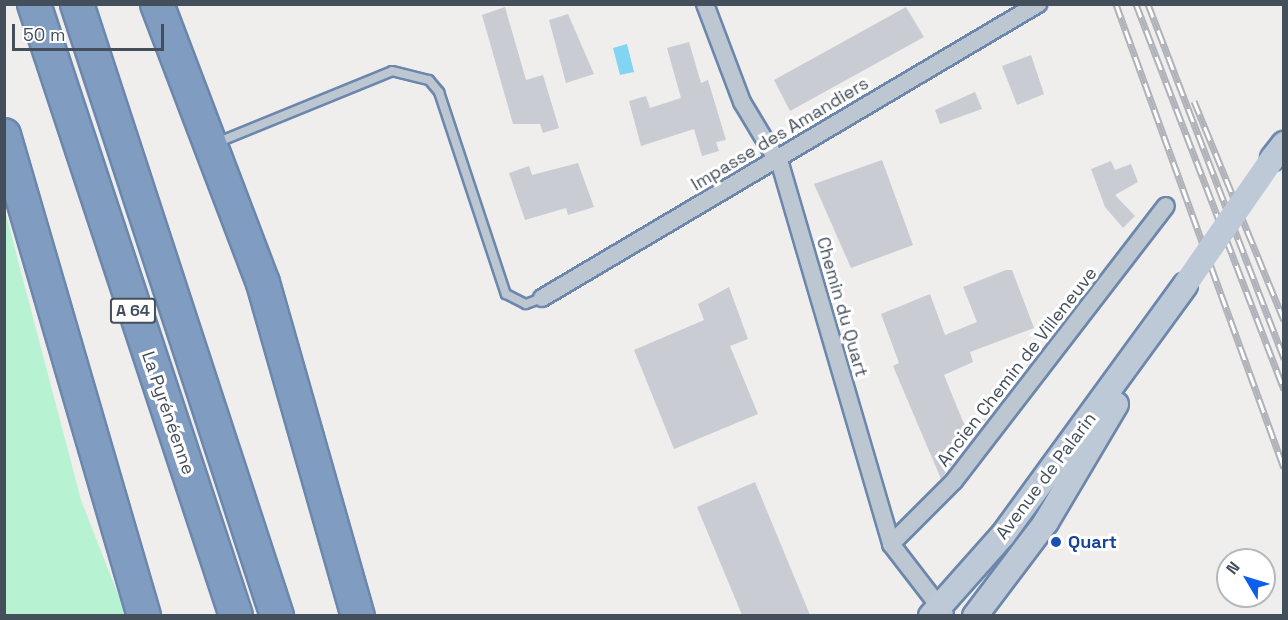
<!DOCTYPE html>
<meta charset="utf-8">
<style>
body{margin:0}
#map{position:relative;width:1288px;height:620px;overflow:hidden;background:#f0eded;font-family:"Space Grotesk",sans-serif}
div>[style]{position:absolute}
.green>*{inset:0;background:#b7f2d2}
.water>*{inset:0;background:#81d4f2}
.building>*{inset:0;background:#c9ccd3}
.roads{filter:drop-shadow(2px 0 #6c87ac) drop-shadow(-2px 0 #6c87ac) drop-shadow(0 2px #6c87ac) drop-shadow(0 -2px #6c87ac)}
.lane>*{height:8px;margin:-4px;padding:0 4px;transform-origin:4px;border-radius:4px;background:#bcc7d1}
.street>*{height:16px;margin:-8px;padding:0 8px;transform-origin:8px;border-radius:8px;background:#bcc7d1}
.secondary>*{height:24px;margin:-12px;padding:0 12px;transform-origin:12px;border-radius:12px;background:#bec9d8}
.highway>*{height:32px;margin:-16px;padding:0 16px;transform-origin:16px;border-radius:16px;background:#819cc1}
.rail>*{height:7px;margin-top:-3.5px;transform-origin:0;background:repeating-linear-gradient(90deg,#fff 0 14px,#afb2b8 0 28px);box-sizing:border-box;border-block:2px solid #afb2b8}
.secondary-bridge>*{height:24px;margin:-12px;padding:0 12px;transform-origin:12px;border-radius:12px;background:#bec9d8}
.dots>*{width:16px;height:16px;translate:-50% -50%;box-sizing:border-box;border:3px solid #fff;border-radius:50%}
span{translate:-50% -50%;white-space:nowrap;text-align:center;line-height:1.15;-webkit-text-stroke:6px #fff;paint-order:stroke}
.shield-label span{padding:2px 4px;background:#fff;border:2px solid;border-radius:4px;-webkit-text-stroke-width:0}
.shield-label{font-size:16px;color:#444f5c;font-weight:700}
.street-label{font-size:18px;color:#444f5c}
.transit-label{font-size:18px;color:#164399;font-weight:700}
.left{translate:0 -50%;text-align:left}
.frame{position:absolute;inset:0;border:6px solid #444f5c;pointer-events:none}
.north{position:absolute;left:1216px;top:548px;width:60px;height:60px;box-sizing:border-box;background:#fff;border:2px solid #b4b9be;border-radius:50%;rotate:308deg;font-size:16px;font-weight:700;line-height:24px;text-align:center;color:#444f5c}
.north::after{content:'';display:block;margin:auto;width:21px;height:27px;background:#0b5fec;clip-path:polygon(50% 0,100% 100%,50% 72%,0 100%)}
.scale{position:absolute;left:12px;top:24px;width:152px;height:27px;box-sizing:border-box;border:3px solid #444f5c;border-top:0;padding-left:8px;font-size:18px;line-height:21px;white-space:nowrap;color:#444f5c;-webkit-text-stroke:4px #fff;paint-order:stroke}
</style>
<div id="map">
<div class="green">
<i style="clip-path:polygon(5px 211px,81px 500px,126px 615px,5px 615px)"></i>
</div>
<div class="water">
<i style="clip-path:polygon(627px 44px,634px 72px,620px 75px,613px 48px)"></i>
</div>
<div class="building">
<i style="clip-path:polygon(505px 7px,526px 80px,543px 75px,559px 128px,543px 133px,540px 124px,513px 124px,482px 15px)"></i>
<i style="clip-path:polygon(906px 7px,924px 37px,790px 111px,774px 80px)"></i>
<i style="clip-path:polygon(568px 14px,594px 74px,566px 83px,549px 20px)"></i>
<i style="clip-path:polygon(689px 42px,701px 83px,708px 80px,726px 140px,716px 142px,719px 151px,702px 156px,694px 129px,641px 146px,629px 101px,646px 96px,650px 108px,681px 98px,667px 48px)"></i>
<i style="clip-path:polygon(1031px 55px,1044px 94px,1017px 105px,1002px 66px)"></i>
<i style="clip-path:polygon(975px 92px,982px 109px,940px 124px,935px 110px)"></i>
<i style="clip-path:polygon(882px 160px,913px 245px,851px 268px,814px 184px)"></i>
<i style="clip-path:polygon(1111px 161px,1115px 170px,1131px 164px,1138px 182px,1115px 195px,1135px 216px,1123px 228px,1105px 207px,1091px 169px)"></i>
<i style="clip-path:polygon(578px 163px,594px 207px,568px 215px,566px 208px,525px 220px,509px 173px,529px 166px,532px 175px)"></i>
<i style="clip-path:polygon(1006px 270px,1012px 270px,1034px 328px,970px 352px,973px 362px,944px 375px,964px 424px,986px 419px,941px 479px,893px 366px,899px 363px,881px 314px,930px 294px,945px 335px,977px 322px,963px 287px)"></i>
<i style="clip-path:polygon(729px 287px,748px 339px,730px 346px,758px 414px,674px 449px,634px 350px,704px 320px,698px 304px)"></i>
<i style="clip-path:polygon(755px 482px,810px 615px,742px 615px,697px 507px)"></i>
</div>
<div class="roads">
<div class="lane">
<i style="left:216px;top:143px;width:190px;rotate:-22.2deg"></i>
<i style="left:392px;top:71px;width:38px;rotate:14deg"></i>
<i style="left:429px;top:80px;width:16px;rotate:50deg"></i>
<i style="left:439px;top:92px;width:213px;rotate:71.7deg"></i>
<i style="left:506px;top:294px;width:22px;rotate:27deg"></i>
<i style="left:526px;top:304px;width:17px;rotate:-21deg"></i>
</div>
<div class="street">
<i style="left:705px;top:4px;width:105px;rotate:69.3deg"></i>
<i style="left:742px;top:102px;width:76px;rotate:59deg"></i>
<i style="left:781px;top:167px;width:393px;rotate:73.7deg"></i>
<i style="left:891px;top:544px;width:88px;rotate:52.4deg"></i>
<i style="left:542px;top:298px;width:577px;rotate:-30.66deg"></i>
<i style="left:891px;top:544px;width:89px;rotate:-45deg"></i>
<i style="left:954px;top:481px;width:347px;rotate:-52.4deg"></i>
</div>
<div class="secondary">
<i style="left:1273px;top:158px;width:18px;rotate:-52deg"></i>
<i style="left:931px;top:616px;width:108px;rotate:-48.4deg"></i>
<i style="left:1003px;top:535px;width:309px;rotate:-53.9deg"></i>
<i style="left:975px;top:616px;width:118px;rotate:-52.9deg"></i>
<i style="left:1046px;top:522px;width:137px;rotate:-59.3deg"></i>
</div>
<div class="highway">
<i style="left:34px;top:4px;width:644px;rotate:71.73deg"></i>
<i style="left:77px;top:4px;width:644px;rotate:71.9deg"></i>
<i style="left:157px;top:4px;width:298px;rotate:69.2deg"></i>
<i style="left:263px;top:283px;width:346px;rotate:74.1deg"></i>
<i style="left:4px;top:135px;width:501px;rotate:73.77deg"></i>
</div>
</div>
<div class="rail">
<i style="left:1116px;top:4px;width:493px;rotate:70.1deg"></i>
<i style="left:1136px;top:4px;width:413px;rotate:69deg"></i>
<i style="left:1148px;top:4px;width:380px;rotate:69deg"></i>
<i style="left:1194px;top:101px;width:237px;rotate:67.7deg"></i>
</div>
<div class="secondary-bridge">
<i style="left:1185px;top:285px;width:155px;rotate:-55.3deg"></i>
</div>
<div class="dots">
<i style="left:1056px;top:542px;background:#1a4fb4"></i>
</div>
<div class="shield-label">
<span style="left:133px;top:311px">A 64</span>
</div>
<div class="street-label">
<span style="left:780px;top:134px;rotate:-31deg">Impasse des Amandiers</span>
<span style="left:842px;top:307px;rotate:74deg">Chemin du Quart</span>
<span style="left:1017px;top:367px;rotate:-52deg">Ancien Chemin de Villeneuve</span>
<span style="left:168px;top:413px;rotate:71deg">La Pyrénéenne</span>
<span style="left:1046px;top:476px;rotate:-53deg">Avenue de Palarin</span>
</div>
<div class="transit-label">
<span class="left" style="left:1068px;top:542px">Quart</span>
</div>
<div class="frame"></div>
<div class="north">N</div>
<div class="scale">50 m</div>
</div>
